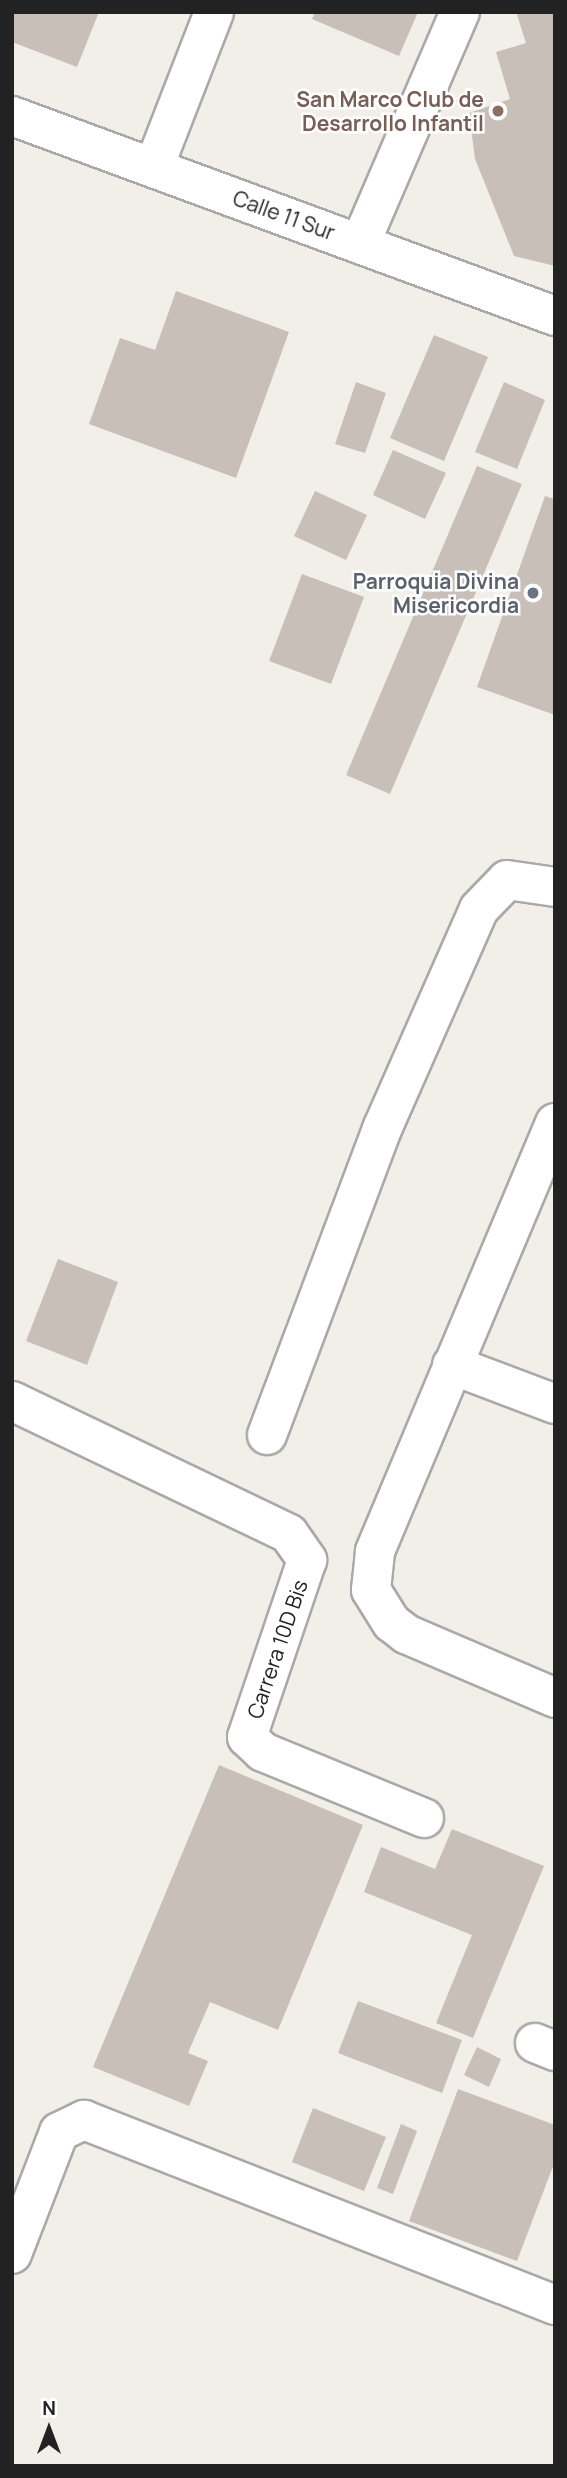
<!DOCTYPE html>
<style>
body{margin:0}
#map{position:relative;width:567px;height:2478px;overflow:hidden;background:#f2efe9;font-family:Manrope,sans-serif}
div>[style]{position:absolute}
.building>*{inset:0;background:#c7bfb8}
.roads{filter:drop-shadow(2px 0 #a9a9a9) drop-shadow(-2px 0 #a9a9a9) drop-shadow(0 2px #a9a9a9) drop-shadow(0 -2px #a9a9a9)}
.minor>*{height:38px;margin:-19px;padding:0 19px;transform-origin:19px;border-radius:19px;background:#fff}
.dots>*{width:19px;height:19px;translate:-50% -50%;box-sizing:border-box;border:4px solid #fff;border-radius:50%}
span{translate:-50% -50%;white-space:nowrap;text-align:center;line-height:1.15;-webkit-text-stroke:5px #fff;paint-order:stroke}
.education-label{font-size:21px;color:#785e54;font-weight:700}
.right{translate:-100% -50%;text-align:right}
.street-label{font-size:21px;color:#222}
.worship-label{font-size:21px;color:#5b616d;font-weight:700}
.frame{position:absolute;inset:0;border:14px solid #222;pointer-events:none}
.north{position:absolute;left:14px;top:2394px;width:70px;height:70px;-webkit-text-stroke:5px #fff;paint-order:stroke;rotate:0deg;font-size:19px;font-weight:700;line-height:28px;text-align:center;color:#222}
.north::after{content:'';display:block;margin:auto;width:24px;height:32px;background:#222;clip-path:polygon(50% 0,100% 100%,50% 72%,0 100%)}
</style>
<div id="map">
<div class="building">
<i style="clip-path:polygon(12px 12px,99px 12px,77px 67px,12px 42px)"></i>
<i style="clip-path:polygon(315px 12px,418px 12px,399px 56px,312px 19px)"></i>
<i style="clip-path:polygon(516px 12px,555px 12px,555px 266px,514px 256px,475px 159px,469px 113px,510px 99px,496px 52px,526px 43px)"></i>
<i style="clip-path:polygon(176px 291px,289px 332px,236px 478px,89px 424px,120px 338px,155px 350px)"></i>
<i style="clip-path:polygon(434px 335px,488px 357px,444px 461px,390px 438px)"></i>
<i style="clip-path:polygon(356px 382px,386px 393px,365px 453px,335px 444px)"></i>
<i style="clip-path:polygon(504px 382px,545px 400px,517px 469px,475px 452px)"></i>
<i style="clip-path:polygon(393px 450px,446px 473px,425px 519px,373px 495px)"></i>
<i style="clip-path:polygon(477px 466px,522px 484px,390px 794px,346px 775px)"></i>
<i style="clip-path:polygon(315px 491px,367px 515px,346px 560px,294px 536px)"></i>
<i style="clip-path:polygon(545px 496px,555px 499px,555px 715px,477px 687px)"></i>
<i style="clip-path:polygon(302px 574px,364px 597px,331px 684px,269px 661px)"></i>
<i style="clip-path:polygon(58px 1259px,118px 1282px,87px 1365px,26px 1341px)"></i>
<i style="clip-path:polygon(219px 1765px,363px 1825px,278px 2030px,210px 2002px,188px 2053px,208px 2061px,189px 2106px,93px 2067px)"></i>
<i style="clip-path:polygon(452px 1829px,544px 1866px,473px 2038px,436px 2023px,472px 1935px,364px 1892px,381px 1847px,435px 1869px)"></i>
<i style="clip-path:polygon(358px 2001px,462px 2040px,442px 2093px,338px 2053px)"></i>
<i style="clip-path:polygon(477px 2047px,501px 2059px,489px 2087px,464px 2075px)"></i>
<i style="clip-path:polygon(458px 2089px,555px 2125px,555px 2161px,517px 2261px,409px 2221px)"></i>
<i style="clip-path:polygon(313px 2108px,386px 2137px,364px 2191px,292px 2162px)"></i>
<i style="clip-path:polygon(401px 2124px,417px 2131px,393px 2194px,377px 2188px)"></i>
</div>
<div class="roads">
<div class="minor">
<i style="left:12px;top:116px;width:579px;rotate:20.22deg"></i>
<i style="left:154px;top:167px;width:166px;rotate:-68.8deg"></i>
<i style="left:360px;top:244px;width:253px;rotate:-66.7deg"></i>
<i style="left:555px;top:1123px;width:465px;rotate:112.8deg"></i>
<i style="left:375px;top:1552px;width:38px;rotate:96deg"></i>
<i style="left:371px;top:1590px;width:39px;rotate:58deg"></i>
<i style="left:392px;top:1623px;width:18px;rotate:38deg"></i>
<i style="left:406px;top:1634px;width:162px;rotate:23.2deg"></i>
<i style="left:452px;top:1365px;width:110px;rotate:20.7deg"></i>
<i style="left:12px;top:1401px;width:307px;rotate:25.6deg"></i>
<i style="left:289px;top:1534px;width:32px;rotate:55deg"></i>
<i style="left:307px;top:1560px;width:187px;rotate:108.7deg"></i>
<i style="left:247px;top:1737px;width:22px;rotate:43deg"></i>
<i style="left:263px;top:1752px;width:174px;rotate:22.3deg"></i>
<i style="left:267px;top:1435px;width:327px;rotate:-69.4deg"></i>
<i style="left:382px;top:1129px;width:240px;rotate:-66.2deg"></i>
<i style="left:479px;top:909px;width:40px;rotate:-46deg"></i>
<i style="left:507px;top:880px;width:49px;rotate:8.3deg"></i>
<i style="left:535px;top:2043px;width:22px;rotate:22deg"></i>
<i style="left:12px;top:2254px;width:131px;rotate:-68.9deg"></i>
<i style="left:59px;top:2132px;width:28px;rotate:-26deg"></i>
<i style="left:84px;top:2120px;width:506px;rotate:21.44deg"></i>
</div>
</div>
<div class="dots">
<i style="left:498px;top:111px;background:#8d6e63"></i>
<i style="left:533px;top:593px;background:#6b7280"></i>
</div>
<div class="education-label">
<span class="right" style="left:484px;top:111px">San Marco Club de<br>Desarrollo Infantil</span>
</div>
<div class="street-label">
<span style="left:284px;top:215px;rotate:20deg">Calle 11 Sur</span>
<span style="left:277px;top:1649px;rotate:-71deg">Carrera 10D Bis</span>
</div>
<div class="worship-label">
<span class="right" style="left:519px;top:593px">Parroquia Divina<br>Misericordia</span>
</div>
<div class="frame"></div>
<div class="north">N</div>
</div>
